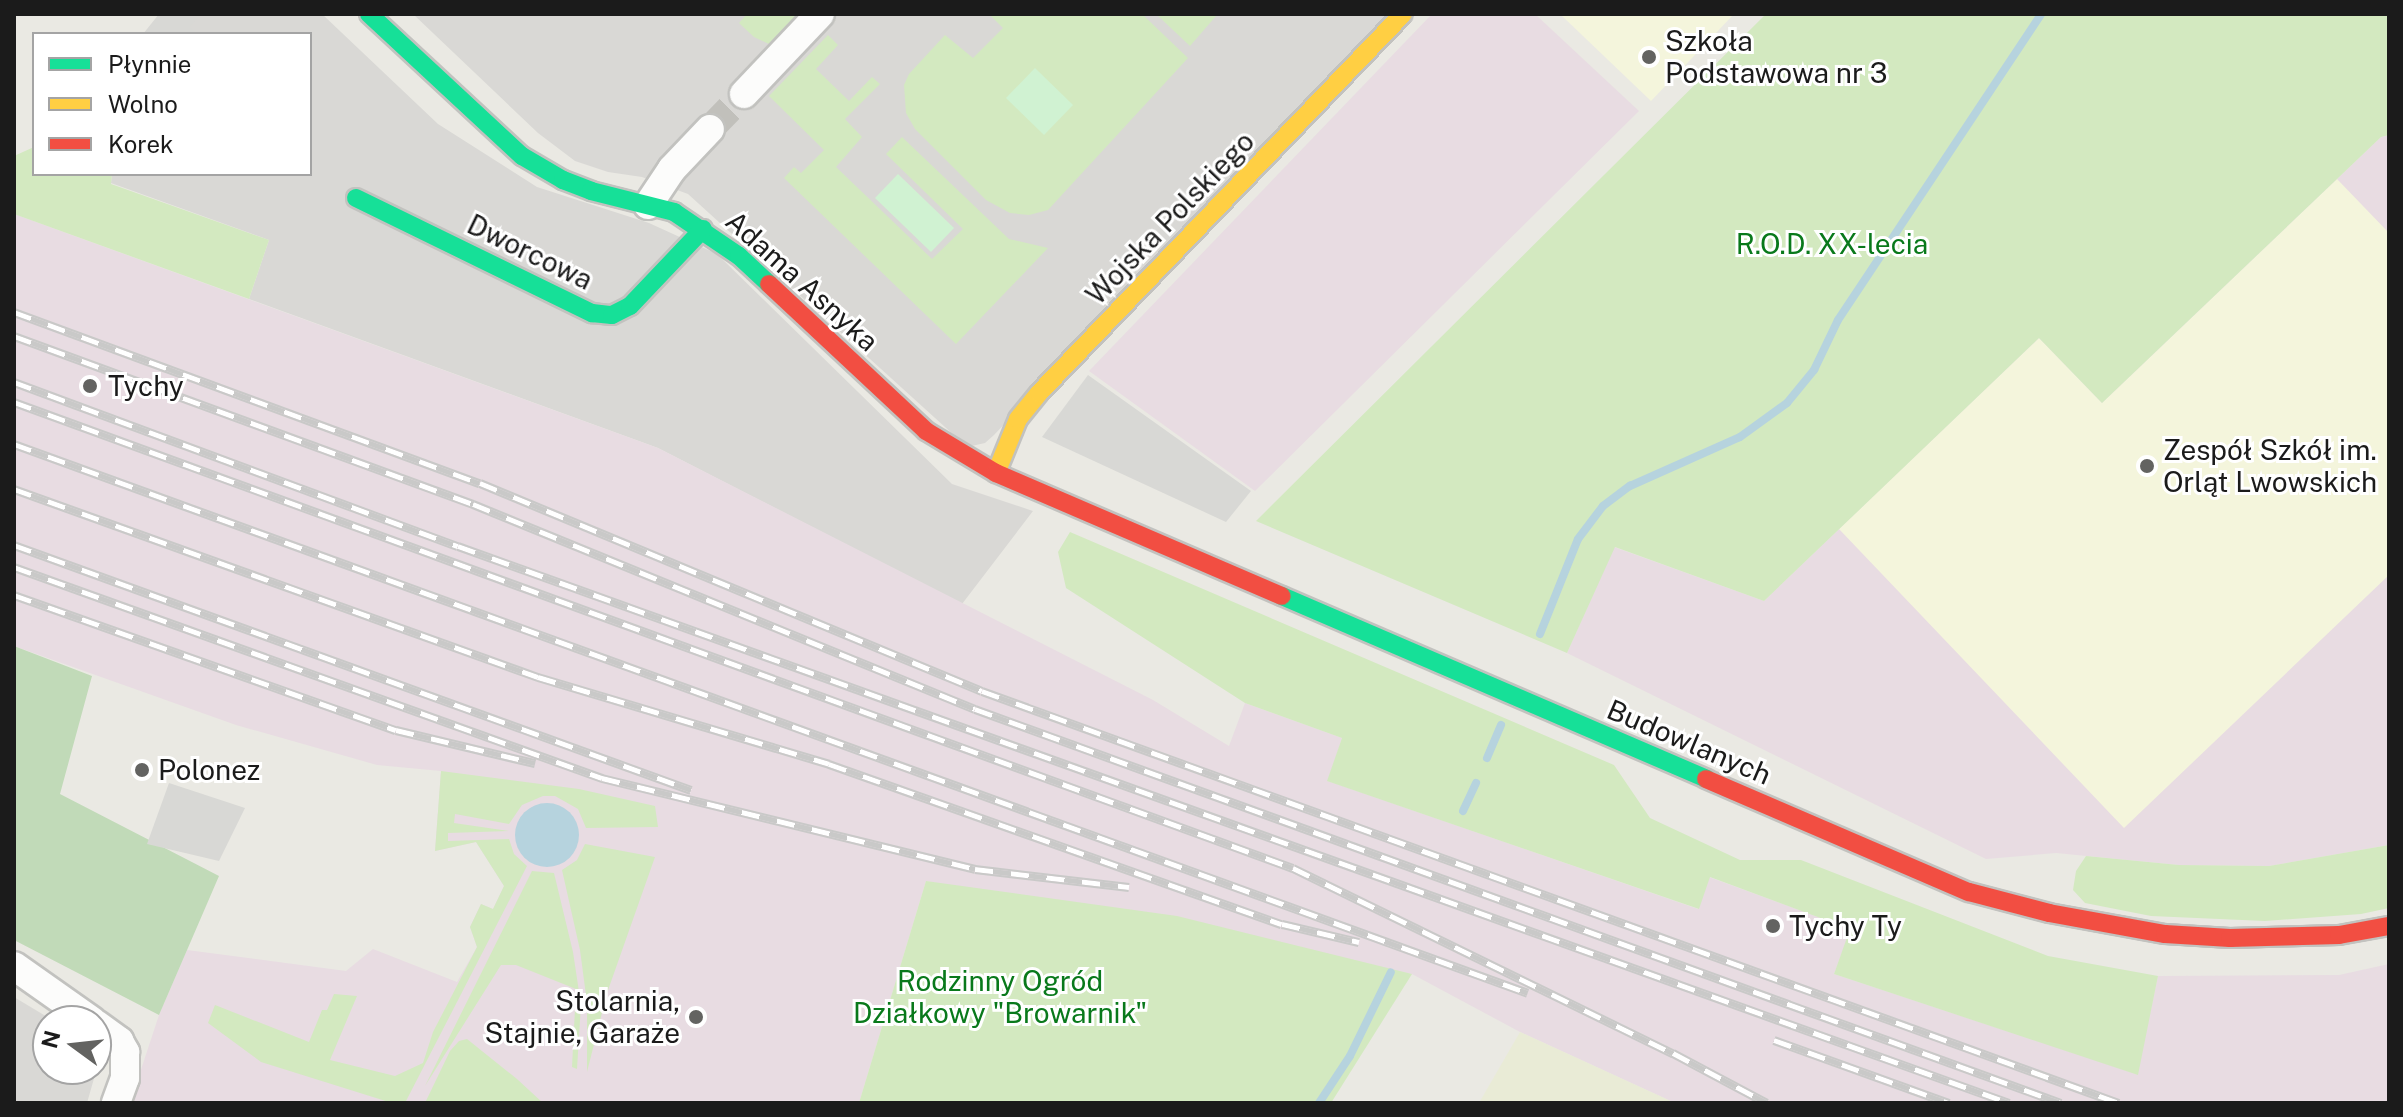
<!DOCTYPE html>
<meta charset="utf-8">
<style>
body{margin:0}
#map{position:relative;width:2403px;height:1117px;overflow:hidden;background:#eae9e3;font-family:"Public Sans",sans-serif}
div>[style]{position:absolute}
.residential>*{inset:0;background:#d9d8d5}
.industrial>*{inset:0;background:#e8dce2}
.education>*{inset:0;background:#f4f5dc}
.farmland>*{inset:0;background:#e9ebd6}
.grass>*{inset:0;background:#d3e9c0}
.forest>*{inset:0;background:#c1dab8}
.park>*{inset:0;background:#d0f2d2}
.parking>*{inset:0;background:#d8d8d5}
.water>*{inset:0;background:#b6d3de}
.round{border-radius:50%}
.stream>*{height:8px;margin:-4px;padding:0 4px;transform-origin:4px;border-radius:4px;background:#b6d3de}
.street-tunnel>*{height:28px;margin-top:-14px;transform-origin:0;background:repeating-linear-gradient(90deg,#c1c0bb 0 28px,transparent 0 42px)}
.roads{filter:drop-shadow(2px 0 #c2c2bf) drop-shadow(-2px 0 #c2c2bf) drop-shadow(0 2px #c2c2bf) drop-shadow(0 -2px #c2c2bf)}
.street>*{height:28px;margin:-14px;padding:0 14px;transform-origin:14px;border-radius:14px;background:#fcfcfb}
.fast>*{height:18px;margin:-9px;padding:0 9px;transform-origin:9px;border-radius:9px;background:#16e098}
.slow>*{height:18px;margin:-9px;padding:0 9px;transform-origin:9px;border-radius:9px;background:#ffcf43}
.jam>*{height:18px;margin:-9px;padding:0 9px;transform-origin:9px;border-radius:9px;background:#f24e42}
.rail>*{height:9px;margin-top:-4.5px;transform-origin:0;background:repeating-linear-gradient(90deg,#fff 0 18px,#c9c9c8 0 36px);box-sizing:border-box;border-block:2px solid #c9c9c8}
.dots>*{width:22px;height:22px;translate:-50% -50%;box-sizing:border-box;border:4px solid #fff;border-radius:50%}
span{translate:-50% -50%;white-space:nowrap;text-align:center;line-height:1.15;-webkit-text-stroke:6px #fff;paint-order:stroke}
.poi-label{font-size:28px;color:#1b1b1b}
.left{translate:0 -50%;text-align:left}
.right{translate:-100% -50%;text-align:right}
.street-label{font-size:28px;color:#1b1b1b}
.park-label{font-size:28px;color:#09791b}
.frame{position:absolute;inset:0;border:16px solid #1b1b1b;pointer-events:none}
.legend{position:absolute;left:32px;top:32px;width:280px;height:144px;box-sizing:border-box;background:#fff;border:2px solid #a4a4a4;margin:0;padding:10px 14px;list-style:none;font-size:24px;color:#1b1b1b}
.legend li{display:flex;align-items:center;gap:16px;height:40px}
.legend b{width:40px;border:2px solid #a4a4a4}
.north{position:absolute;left:32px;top:1005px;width:80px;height:80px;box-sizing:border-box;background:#fff;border:2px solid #a4a4a4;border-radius:50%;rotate:285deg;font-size:22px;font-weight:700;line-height:32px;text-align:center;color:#1b1b1b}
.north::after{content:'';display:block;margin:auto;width:28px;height:36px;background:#636361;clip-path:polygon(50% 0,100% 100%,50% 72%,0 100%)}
</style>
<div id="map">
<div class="residential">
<i style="clip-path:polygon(167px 14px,322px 14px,438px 124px,537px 187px,649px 223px,717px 254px,952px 484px,1033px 511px,962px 604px,658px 448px,249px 299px,269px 240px,111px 183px,112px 174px,310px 174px,310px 34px,148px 34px)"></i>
<i style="clip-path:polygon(413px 14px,1395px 14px,994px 435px,985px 443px,967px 447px,688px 194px,642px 177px,608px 172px,575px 161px,538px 133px)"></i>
<i style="clip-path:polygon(14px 997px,54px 1021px,48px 1021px,48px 1069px,96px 1069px,96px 1048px,99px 1061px,87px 1103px,14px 1103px)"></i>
</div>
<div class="industrial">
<i style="clip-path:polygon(1432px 14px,1535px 14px,1639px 111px,1255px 491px,1089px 371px)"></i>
<i style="clip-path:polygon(2389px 135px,2389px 845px,2269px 866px,2179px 865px,2056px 853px,1986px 859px,1567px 653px,1614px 547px,1764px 601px,2039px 338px,2102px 403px,2337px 179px,2381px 137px)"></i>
<i style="clip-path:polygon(14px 214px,658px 448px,1153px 700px,1229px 746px,1245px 703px,1342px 738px,1328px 781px,1698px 909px,1709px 877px,1851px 929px,1834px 974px,2137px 1074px,2158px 976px,2339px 975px,2389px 964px,2389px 1103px,1675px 1103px,1520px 1032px,1412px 974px,926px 881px,859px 1103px,130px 1103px,159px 1015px,187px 950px,346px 971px,373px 949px,457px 982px,477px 947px,470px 927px,481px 904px,493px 909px,504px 886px,476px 842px,435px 851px,441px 771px,377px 765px,236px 725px,14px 646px)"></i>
</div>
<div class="education">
<i style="clip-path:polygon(1560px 14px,1734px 14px,1651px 101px)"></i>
<i style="clip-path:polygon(2337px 179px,2389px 233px,2389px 575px,2124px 828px,1839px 529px,2039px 338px,2102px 403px)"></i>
</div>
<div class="farmland">
<i style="clip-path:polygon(1520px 1032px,1675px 1103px,1479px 1103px)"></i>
</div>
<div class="grass">
<i style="clip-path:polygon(747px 14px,806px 14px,777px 42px,769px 44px,754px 37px,739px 23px)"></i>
<i style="clip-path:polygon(989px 14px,1142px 14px,1188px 58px,1048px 210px,1029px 215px,1010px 213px,986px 200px,915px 129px,906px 113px,904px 85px,909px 74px,945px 35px,973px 58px,1003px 28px)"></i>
<i style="clip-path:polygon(1156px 14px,1214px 14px,1216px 16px,1190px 46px)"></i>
<i style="clip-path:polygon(1766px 14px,2389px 14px,2389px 135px,2381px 137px,2337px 179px,2102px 403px,2039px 338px,1764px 601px,1615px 547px,1567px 653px,1256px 521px)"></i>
<i style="clip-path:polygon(828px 35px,838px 45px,816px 69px,849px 101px,872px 77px,880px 84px,845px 119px,862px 137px,836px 167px,932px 259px,963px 229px,886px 154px,902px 137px,1009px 239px,1048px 248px,956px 344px,784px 178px,794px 167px,801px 173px,824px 150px,769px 96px)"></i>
<i style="clip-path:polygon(34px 147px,34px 174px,112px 174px,111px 184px,269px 240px,249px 299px,14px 214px,14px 156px)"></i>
<i style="clip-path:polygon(1070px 532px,1614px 765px,1650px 818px,1740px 860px,1801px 860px,2048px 956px,2158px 976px,2138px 1075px,1834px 974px,1850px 929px,1710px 877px,1699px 909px,1327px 781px,1342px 738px,1245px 703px,1066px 588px,1058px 552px)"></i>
<i style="clip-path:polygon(441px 771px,579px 789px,655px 806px,658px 827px,586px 828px,578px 809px,555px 796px,543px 796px,522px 805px,509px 824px,455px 814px,454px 823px,509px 831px,448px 833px,448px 841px,509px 839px,514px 854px,527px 866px,405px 1103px,392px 1103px,261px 1062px,208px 1023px,215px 1005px,309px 1042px,322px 1010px,327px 1010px,334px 994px,357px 996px,330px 1060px,395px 1076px,423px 1063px,433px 1032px,477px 947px,470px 927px,481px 904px,493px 909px,504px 886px,476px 842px,435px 851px)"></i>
<i style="clip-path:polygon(585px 844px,655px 857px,607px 993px,587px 1072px,587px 1003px,580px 950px,562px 870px,577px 860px)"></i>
<i style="clip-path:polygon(2389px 845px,2389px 908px,2361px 914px,2265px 921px,2151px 916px,2085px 903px,2073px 890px,2076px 871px,2086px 856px,2179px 865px,2269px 866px)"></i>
<i style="clip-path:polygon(532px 871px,554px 873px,573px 952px,581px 1005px,577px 1069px,572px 1067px,576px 989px,516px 965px,501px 965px,425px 1086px)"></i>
<i style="clip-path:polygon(926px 881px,1177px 916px,1412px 974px,1331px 1103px,859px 1103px)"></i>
<i style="clip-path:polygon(467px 1039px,517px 1079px,543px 1103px,425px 1103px,450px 1051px,459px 1041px)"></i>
</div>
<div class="forest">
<i style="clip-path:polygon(14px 646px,92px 676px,60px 794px,219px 876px,159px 1015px,14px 940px)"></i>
</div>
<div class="park">
<i style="clip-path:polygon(1035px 68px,1073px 105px,1044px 135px,1006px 98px)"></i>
<i style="clip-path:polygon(898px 174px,954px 228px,931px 252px,875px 198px)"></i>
</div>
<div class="parking">
<i style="clip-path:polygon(159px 14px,201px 14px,190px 27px,197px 34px,143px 34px)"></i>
<i style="clip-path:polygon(1088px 375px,1251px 491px,1226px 522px,1042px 437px)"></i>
<i style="clip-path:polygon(169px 783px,245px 808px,219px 861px,147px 844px)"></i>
</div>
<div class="water">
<i class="round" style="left:515px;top:803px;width:64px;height:64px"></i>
</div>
<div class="stream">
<i style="left:1540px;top:634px;width:102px;rotate:-68.2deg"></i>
<i style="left:1578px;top:539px;width:41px;rotate:-52.9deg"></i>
<i style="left:1603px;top:506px;width:34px;rotate:-37deg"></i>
<i style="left:1630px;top:486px;width:120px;rotate:-24deg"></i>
<i style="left:1740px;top:437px;width:58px;rotate:-35.9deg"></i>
<i style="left:1787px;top:403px;width:43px;rotate:-50.7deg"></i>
<i style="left:1814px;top:370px;width:55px;rotate:-64.4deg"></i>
<i style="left:1838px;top:320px;width:367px;rotate:-56.4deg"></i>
<i style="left:1487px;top:758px;width:36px;rotate:-67deg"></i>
<i style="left:1463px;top:811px;width:31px;rotate:-65deg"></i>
<i style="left:1319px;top:1103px;width:56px;rotate:-56.6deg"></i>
<i style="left:1350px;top:1056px;width:93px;rotate:-64deg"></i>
</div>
<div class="street-tunnel">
<i style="left:710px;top:129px;width:49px;rotate:-45.8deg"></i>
</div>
<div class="roads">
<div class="street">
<i style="left:744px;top:94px;width:110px;rotate:-46.5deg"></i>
<i style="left:648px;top:205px;width:43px;rotate:-56.3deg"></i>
<i style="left:672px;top:169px;width:55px;rotate:-46.5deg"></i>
<i style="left:14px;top:966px;width:95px;rotate:35.2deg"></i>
<i style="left:96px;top:1024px;width:29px;rotate:36deg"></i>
<i style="left:119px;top:1041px;width:13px;rotate:61deg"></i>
<i style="left:125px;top:1052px;width:26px;rotate:90deg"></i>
<i style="left:125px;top:1078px;width:27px;rotate:110deg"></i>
</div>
<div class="fast">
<i style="left:369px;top:14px;width:209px;rotate:42.9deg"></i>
<i style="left:522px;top:156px;width:48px;rotate:30.3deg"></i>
<i style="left:563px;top:180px;width:30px;rotate:21deg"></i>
<i style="left:591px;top:191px;width:86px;rotate:14.2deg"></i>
<i style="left:674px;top:212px;width:78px;rotate:34.1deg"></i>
<i style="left:739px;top:256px;width:41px;rotate:43deg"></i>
<i style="left:356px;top:198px;width:263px;rotate:26deg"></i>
<i style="left:592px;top:313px;width:20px;rotate:6deg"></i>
<i style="left:612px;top:315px;width:20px;rotate:-27deg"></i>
<i style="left:630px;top:306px;width:106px;rotate:-46.5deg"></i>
<i style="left:1282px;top:596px;width:462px;rotate:23.3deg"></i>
</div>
<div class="slow">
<i style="left:996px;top:473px;width:58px;rotate:-67.8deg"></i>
<i style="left:1018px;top:419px;width:33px;rotate:-51deg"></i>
<i style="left:1039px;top:393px;width:525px;rotate:-46.16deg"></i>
</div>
<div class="jam">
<i style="left:769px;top:284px;width:215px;rotate:43.1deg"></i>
<i style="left:926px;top:431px;width:82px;rotate:31deg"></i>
<i style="left:996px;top:473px;width:311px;rotate:23.3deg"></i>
<i style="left:1706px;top:779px;width:286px;rotate:23.3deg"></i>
<i style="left:1969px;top:892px;width:83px;rotate:14.7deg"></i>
<i style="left:2049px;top:913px;width:118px;rotate:10.3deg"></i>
<i style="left:2165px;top:934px;width:65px;rotate:3.5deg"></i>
<i style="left:2230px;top:938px;width:109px;rotate:-1.6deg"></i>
<i style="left:2339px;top:935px;width:51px;rotate:-10.2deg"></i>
</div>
</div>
<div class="rail">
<i style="left:14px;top:312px;width:496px;rotate:20.2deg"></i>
<i style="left:480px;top:483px;width:543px;rotate:22.51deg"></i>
<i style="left:982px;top:691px;width:1209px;rotate:19.92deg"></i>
<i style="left:14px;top:336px;width:489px;rotate:20.1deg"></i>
<i style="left:473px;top:504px;width:542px;rotate:22.21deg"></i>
<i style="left:975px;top:709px;width:1155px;rotate:19.94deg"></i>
<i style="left:14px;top:382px;width:473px;rotate:20.3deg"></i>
<i style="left:458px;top:546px;width:1648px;rotate:19.75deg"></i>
<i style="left:14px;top:402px;width:1361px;rotate:20.02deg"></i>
<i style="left:1293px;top:868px;width:423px;rotate:26deg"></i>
<i style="left:1673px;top:1053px;width:106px;rotate:28deg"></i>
<i style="left:14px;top:444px;width:1610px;rotate:19.93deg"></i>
<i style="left:14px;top:489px;width:557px;rotate:19.74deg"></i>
<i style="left:538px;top:677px;width:304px;rotate:16.6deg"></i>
<i style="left:829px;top:764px;width:480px;rotate:19.5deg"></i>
<i style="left:1282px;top:924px;width:79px;rotate:13.2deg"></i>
<i style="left:14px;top:545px;width:720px;rotate:19.89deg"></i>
<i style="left:14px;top:567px;width:625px;rotate:19.74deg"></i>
<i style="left:602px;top:778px;width:384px;rotate:13.7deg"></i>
<i style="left:975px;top:869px;width:155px;rotate:6.7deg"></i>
<i style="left:14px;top:595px;width:405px;rotate:19.5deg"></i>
<i style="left:396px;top:730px;width:143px;rotate:13.4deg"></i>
<i style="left:1774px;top:1040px;width:186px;rotate:19.8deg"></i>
</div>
<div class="dots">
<i style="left:1649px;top:57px;background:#636361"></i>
<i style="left:90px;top:386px;background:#636361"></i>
<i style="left:2147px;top:466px;background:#636361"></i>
<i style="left:142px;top:770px;background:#636361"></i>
<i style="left:1773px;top:926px;background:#636361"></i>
<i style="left:696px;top:1017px;background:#636361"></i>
</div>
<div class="poi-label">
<span class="left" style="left:1665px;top:57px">Szkoła<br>Podstawowa nr 3</span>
<span class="left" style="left:108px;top:386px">Tychy</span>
<span class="left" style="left:2163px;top:466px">Zespół Szkół im.<br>Orląt Lwowskich</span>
<span class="left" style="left:158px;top:770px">Polonez</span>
<span class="left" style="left:1789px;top:926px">Tychy Ty</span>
<span class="right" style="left:680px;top:1017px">Stolarnia,<br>Stajnie, Garaże</span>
</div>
<div class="street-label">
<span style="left:1170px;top:218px;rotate:-46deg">Wojska Polskiego</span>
<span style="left:530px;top:252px;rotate:26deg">Dworcowa</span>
<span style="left:802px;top:281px;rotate:42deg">Adama Asnyka</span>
<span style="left:1689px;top:742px;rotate:23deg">Budowlanych</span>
</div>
<div class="park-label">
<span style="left:1832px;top:244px">R.O.D. XX-lecia</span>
<span style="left:1000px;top:997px">Rodzinny Ogród<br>Działkowy "Browarnik"</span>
</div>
<div class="frame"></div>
<ul class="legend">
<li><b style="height:10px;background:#16e098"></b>Płynnie</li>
<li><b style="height:10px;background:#ffcf43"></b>Wolno</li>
<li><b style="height:10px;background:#f24e42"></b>Korek</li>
</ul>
<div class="north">N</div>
</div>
